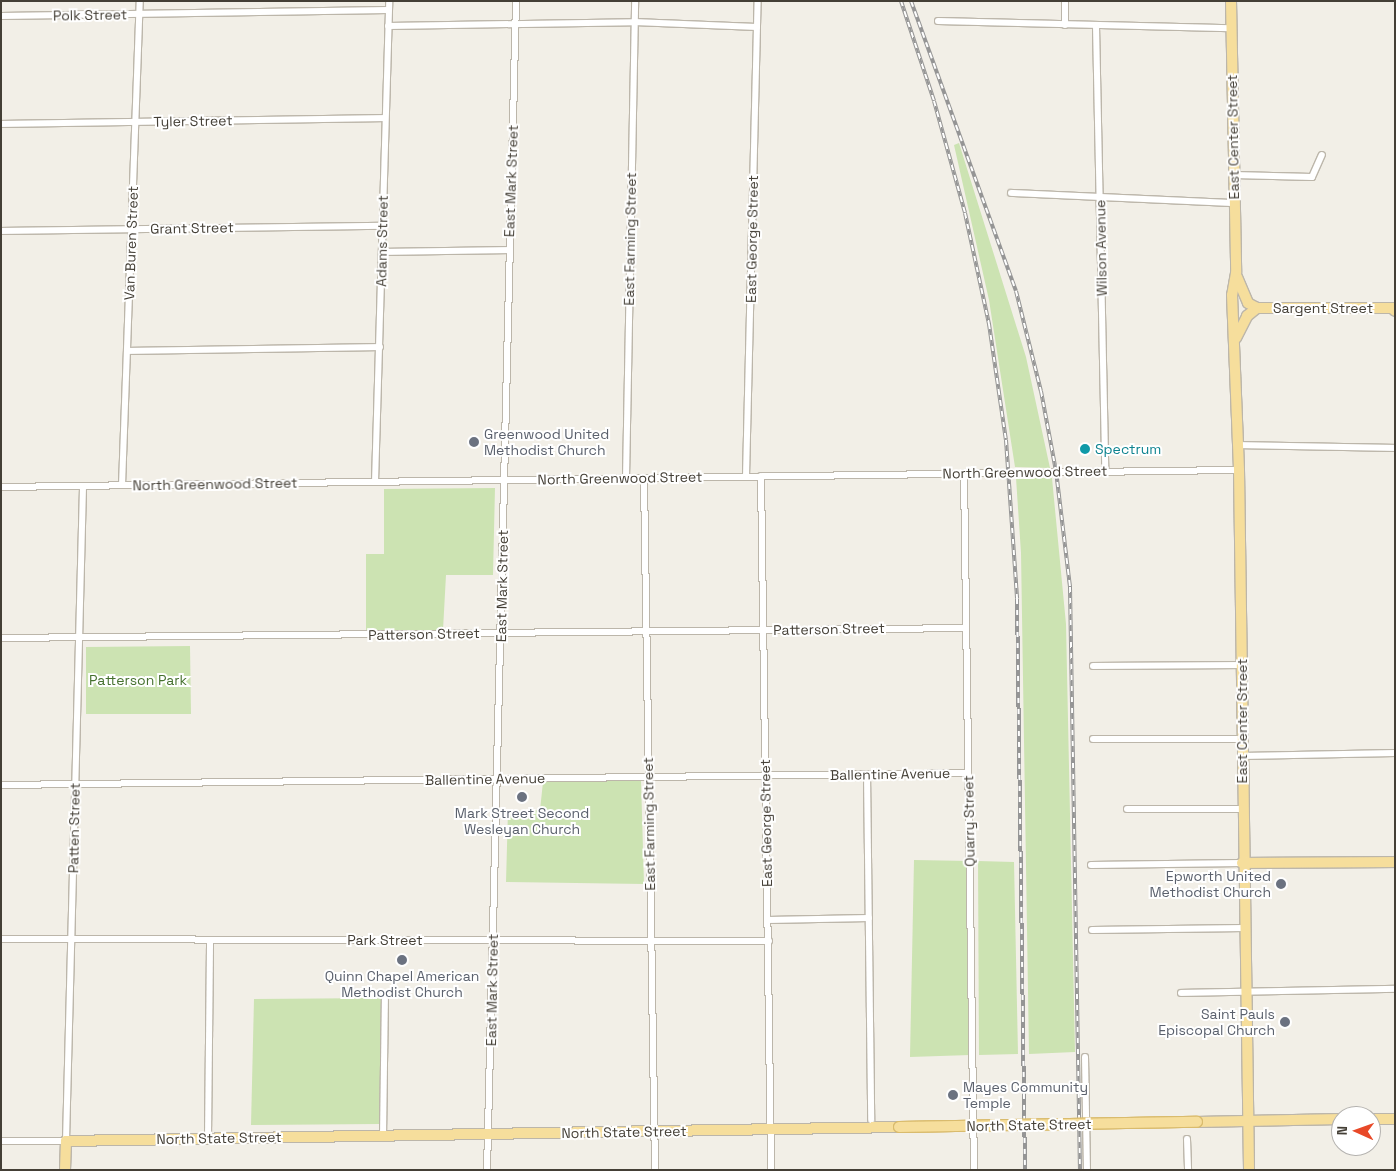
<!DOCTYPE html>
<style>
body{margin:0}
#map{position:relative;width:1396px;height:1171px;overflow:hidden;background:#f2efe7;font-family:"Space Grotesk",sans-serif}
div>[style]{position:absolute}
.green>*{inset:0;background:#cce3b2}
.roads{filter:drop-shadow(1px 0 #bcb6aa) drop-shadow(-1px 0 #bcb6aa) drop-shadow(0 1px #bcb6aa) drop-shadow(0 -1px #bcb6aa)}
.minor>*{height:6px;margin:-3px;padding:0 3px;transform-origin:3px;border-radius:3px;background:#fff}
.primary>*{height:10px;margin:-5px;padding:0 5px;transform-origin:5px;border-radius:5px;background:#f6de9c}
.rail>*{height:4px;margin-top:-2px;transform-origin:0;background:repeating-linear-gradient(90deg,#fff 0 5.5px,#959595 0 11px);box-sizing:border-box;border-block:1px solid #959595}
.bridges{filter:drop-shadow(1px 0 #d9bb6d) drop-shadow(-1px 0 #d9bb6d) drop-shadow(0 1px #d9bb6d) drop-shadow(0 -1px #d9bb6d)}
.primary-bridge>*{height:10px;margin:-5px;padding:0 5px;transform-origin:5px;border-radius:5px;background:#f6de9c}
.dots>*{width:14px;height:14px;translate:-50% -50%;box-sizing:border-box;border:2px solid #fff;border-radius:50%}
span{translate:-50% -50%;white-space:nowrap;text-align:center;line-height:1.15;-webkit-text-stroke:4px #fff;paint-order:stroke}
.street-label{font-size:14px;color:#443f36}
.worship-label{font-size:14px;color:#5b616d}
.left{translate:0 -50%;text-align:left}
.right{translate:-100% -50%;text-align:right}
.culture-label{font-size:14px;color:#0d838f}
.park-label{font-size:14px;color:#46712f}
.frame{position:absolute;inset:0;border:2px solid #443f36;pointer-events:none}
.north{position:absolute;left:1331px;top:1106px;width:50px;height:50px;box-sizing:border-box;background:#fff;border:1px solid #b4b2af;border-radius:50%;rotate:272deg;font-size:14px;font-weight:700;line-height:20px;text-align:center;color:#443f36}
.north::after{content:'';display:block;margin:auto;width:18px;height:22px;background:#e84928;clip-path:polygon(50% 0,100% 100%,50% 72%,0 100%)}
</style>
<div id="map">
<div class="green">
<i style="clip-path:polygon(959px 143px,1026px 357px,1050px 468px,1015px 467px,989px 300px,954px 145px)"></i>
<i style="clip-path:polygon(1016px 478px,1052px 478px,1066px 624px,1075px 1052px,1029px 1054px,1021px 553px)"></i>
<i style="clip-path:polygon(495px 488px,493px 575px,446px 575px,443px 630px,366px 631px,366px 554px,384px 554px,384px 489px)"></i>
<i style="clip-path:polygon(190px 646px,191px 714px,86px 714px,86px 647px)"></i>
<i style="clip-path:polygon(641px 780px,644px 884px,506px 882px,508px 810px,540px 810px,543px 782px)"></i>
<i style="clip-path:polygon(914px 860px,970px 861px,970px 1055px,910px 1057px)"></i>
<i style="clip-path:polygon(978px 861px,1014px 862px,1018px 1054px,979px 1055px)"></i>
<i style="clip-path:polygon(382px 998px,379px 1124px,251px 1125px,254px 999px)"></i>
</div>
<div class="roads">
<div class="minor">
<i style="left:1065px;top:1px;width:24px;rotate:90deg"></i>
<i style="left:1px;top:16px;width:387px;rotate:-0.9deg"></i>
<i style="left:938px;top:21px;width:293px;rotate:1.4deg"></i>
<i style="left:388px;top:26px;width:246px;rotate:-0.9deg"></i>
<i style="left:634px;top:22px;width:123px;rotate:2.3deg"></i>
<i style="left:1096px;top:26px;width:445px;rotate:88.8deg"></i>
<i style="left:1px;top:124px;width:384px;rotate:-0.9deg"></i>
<i style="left:1234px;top:175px;width:78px;rotate:1.5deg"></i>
<i style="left:1312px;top:177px;width:24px;rotate:-66deg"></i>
<i style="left:1011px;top:193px;width:223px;rotate:2.6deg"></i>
<i style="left:1px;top:231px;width:381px;rotate:-0.8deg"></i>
<i style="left:382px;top:252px;width:127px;rotate:-0.9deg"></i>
<i style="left:127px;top:351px;width:253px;rotate:-0.9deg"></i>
<i style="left:1238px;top:445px;width:157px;rotate:1.1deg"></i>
<i style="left:964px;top:473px;width:697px;rotate:89.18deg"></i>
<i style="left:746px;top:476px;width:475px;rotate:-88.6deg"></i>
<i style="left:761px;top:476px;width:694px;rotate:89.17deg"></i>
<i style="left:626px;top:478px;width:477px;rotate:-88.9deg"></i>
<i style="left:644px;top:478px;width:692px;rotate:89.09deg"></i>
<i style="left:375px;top:482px;width:481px;rotate:-88.3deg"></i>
<i style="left:122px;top:485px;width:484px;rotate:-87.9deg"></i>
<i style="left:1px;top:487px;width:1238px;rotate:-0.79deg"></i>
<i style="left:1px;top:638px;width:965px;rotate:-0.59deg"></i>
<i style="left:1093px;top:666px;width:148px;rotate:-0.4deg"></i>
<i style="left:1093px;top:739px;width:149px"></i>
<i style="left:1242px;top:756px;width:153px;rotate:-1.1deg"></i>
<i style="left:867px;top:774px;width:346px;rotate:89.3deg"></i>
<i style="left:1px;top:785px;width:967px;rotate:-0.71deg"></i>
<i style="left:1127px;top:809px;width:115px"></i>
<i style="left:1091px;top:865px;width:151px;rotate:-0.8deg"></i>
<i style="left:768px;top:920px;width:101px;rotate:-1.1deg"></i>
<i style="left:1092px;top:930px;width:152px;rotate:-0.8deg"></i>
<i style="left:1px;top:939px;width:768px;rotate:0.15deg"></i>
<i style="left:1181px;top:993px;width:214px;rotate:-1.1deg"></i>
<i style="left:1085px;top:1057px;width:113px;rotate:89deg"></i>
<i style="left:383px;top:1136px;width:137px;rotate:-89.2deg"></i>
<i style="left:208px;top:1137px;width:197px;rotate:-89.4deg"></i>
<i style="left:1187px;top:1139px;width:31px;rotate:88deg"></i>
<i style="left:1px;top:1141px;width:65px"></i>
<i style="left:66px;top:1141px;width:655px;rotate:-88.51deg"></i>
<i style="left:487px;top:1170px;width:1169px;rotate:-88.58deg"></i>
</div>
<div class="primary">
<i style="left:1231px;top:1px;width:272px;rotate:88.9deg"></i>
<i style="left:1236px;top:273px;width:22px;rotate:100deg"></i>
<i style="left:1232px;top:295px;width:175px;rotate:87.7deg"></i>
<i style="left:1239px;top:470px;width:700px;rotate:89.18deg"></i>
<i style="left:1237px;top:277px;width:28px;rotate:67deg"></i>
<i style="left:1248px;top:303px;width:10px;rotate:29deg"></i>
<i style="left:1236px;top:338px;width:25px;rotate:-63deg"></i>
<i style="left:1247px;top:316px;width:13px;rotate:-39deg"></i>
<i style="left:1257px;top:308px;width:135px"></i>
<i style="left:1392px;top:308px;width:4px;rotate:45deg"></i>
<i style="left:1242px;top:863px;width:153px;rotate:-0.4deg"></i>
<i style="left:1371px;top:1119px;width:24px"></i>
<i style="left:1197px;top:1122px;width:144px;rotate:-1.2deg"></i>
<i style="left:65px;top:1170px;width:29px;rotate:-88deg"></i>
<i style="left:66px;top:1141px;width:833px;rotate:-0.96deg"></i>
</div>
</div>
<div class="rail">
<i style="left:901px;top:1px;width:105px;rotate:71.7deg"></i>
<i style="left:934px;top:101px;width:116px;rotate:74.5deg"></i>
<i style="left:965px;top:213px;width:114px;rotate:77.8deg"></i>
<i style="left:989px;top:324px;width:117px;rotate:81.7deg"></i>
<i style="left:1006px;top:440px;width:159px;rotate:86deg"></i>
<i style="left:1017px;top:599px;width:571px;rotate:89.2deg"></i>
<i style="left:911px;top:1px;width:308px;rotate:70.1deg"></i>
<i style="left:1016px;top:291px;width:103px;rotate:76deg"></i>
<i style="left:1041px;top:391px;width:81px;rotate:79.4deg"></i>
<i style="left:1056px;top:471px;width:117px;rotate:83.1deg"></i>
<i style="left:1070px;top:587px;width:583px;rotate:89.02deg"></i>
</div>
<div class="bridges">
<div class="primary-bridge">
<i style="left:899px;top:1127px;width:298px;rotate:-1deg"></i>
</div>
</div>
<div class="dots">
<i style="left:474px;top:442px;background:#6b7280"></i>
<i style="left:1085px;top:449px;background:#0f9aa8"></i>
<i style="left:522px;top:797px;background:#6b7280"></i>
<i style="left:1281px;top:884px;background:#6b7280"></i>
<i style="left:402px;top:960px;background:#6b7280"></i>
<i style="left:1285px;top:1022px;background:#6b7280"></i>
<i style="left:953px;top:1095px;background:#6b7280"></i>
</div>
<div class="street-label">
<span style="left:90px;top:15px;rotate:-1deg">Polk Street</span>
<span style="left:193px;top:121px;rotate:-1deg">Tyler Street</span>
<span style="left:1233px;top:137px;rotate:-91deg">East Center Street</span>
<span style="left:511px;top:181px;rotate:-88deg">East Mark Street</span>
<span style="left:192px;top:228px;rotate:-1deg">Grant Street</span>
<span style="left:630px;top:239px;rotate:-89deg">East Farming Street</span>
<span style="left:752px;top:239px;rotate:-89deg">East George Street</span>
<span style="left:382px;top:241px;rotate:-89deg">Adams Street</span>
<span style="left:131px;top:243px;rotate:-88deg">Van Buren Street</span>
<span style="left:1101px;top:248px;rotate:-91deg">Wilson Avenue</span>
<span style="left:1323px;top:308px">Sargent Street</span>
<span style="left:1025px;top:472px;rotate:-1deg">North Greenwood Street</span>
<span style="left:620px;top:478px;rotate:-1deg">North Greenwood Street</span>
<span style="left:215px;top:484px;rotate:-1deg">North Greenwood Street</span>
<span style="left:502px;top:586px;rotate:-89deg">East Mark Street</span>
<span style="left:829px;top:629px;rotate:-1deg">Patterson Street</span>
<span style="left:424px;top:634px;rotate:-1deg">Patterson Street</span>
<span style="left:1242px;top:721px;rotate:-90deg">East Center Street</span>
<span style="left:890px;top:774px;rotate:-1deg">Ballentine Avenue</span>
<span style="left:485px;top:779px;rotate:-1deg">Ballentine Avenue</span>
<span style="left:969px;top:821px;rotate:-91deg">Quarry Street</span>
<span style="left:766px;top:823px;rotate:-91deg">East George Street</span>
<span style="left:649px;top:824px;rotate:-91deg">East Farming Street</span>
<span style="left:74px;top:828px;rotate:-89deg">Patten Street</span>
<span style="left:385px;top:940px">Park Street</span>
<span style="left:492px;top:990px;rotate:-89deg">East Mark Street</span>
<span style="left:1029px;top:1125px;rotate:-1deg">North State Street</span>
<span style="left:624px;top:1132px;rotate:-1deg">North State Street</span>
<span style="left:219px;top:1138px;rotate:-1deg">North State Street</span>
</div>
<div class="worship-label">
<span class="left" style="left:484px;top:442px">Greenwood United<br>Methodist Church</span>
<span style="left:522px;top:821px">Mark Street Second<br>Wesleyan Church</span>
<span class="right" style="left:1271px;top:884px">Epworth United<br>Methodist Church</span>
<span style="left:402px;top:984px">Quinn Chapel American<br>Methodist Church</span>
<span class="right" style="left:1275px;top:1022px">Saint Pauls<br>Episcopal Church</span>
<span class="left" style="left:963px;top:1095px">Mayes Community<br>Temple</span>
</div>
<div class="culture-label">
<span class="left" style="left:1095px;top:449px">Spectrum</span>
</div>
<div class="park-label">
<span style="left:138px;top:680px">Patterson Park</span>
</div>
<div class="frame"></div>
<div class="north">N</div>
</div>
